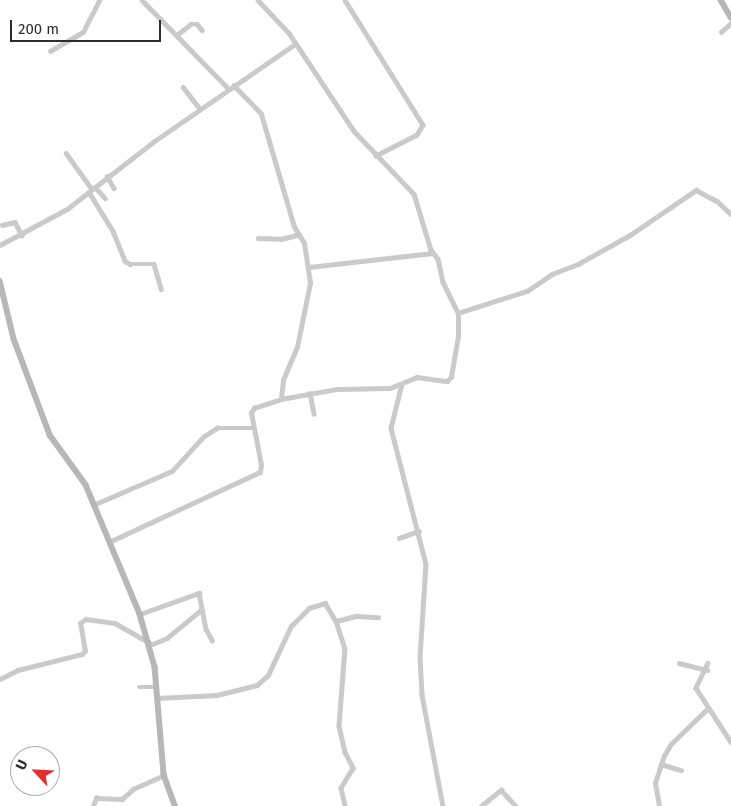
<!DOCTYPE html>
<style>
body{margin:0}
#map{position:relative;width:731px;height:806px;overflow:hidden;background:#fff;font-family:"Fira Sans",sans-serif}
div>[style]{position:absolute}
.street>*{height:4.5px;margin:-2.25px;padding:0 2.25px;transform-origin:2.25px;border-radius:2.25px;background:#cacaca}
.secondary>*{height:5.5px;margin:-2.75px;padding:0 2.75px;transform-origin:2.75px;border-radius:2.75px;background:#b7b7b7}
span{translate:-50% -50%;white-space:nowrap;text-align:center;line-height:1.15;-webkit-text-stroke:5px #fff;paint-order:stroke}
.north{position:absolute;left:10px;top:746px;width:50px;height:50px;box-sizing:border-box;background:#fff;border:1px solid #ababab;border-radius:50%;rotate:295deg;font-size:14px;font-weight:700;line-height:20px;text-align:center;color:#2d2d2d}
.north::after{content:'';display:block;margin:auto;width:18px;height:22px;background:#e72d2c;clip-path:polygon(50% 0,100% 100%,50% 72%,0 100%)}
.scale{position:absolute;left:10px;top:20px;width:151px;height:22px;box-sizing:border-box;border:2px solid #2d2d2d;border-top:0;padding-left:6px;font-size:15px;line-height:18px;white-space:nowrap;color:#2d2d2d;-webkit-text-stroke:4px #fff;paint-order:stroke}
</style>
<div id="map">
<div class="street">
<i style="left:142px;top:0;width:124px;rotate:45.7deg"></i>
<i style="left:258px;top:0;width:45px;rotate:46.8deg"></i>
<i style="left:289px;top:33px;width:118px;rotate:56.4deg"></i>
<i style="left:354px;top:131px;width:87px;rotate:46.4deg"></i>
<i style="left:414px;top:194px;width:59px;rotate:73.1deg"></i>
<i style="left:431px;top:250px;width:11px;rotate:52deg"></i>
<i style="left:438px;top:259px;width:24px;rotate:78deg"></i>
<i style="left:443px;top:282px;width:34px;rotate:64deg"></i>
<i style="left:345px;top:0;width:147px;rotate:58deg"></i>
<i style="left:423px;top:125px;width:12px;rotate:121deg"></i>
<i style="left:417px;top:135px;width:46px;rotate:152.9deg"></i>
<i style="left:721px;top:32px;width:13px;rotate:-42deg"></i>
<i style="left:178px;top:34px;width:16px;rotate:-38deg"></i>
<i style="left:191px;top:24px;width:6px"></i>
<i style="left:197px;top:24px;width:8px;rotate:50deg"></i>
<i style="left:50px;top:51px;width:38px;rotate:-30deg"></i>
<i style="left:83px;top:32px;width:36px;rotate:-63deg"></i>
<i style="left:183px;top:87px;width:28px;rotate:52deg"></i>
<i style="left:66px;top:153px;width:44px;rotate:54.2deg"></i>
<i style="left:107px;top:176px;width:14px;rotate:60deg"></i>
<i style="left:95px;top:187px;width:15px;rotate:48deg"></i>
<i style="left:89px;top:192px;width:46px;rotate:58.4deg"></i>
<i style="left:113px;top:231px;width:32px;rotate:68deg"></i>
<i style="left:125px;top:261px;width:6px;rotate:31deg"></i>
<i style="left:130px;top:264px;width:24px"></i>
<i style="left:154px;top:264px;width:26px;rotate:74deg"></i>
<i style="left:2px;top:225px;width:13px;rotate:-13deg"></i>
<i style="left:15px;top:222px;width:15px;rotate:62deg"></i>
<i style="left:258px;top:238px;width:23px;rotate:2deg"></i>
<i style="left:281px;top:239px;width:16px;rotate:-14deg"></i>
<i style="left:0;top:245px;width:76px;rotate:-28.2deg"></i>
<i style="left:67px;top:209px;width:109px;rotate:-37.9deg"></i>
<i style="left:153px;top:142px;width:173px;rotate:-34.6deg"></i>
<i style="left:309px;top:267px;width:124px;rotate:-6.5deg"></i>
<i style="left:402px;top:384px;width:45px;rotate:104deg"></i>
<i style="left:391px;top:428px;width:140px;rotate:75.6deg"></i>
<i style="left:426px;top:564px;width:92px;rotate:93.7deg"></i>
<i style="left:420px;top:656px;width:39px;rotate:87deg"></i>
<i style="left:422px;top:695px;width:113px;rotate:79.3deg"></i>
<i style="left:310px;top:393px;width:21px;rotate:79deg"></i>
<i style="left:281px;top:399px;width:57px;rotate:-10.1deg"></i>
<i style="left:337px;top:389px;width:53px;rotate:-1.1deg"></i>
<i style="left:390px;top:388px;width:29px;rotate:-22deg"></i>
<i style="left:417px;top:377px;width:30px;rotate:8deg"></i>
<i style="left:447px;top:381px;width:6px;rotate:-45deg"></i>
<i style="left:451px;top:377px;width:42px;rotate:-80.3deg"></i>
<i style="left:458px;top:336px;width:23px;rotate:-90deg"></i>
<i style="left:458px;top:313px;width:72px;rotate:-17.7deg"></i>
<i style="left:527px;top:291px;width:30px;rotate:-34deg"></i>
<i style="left:552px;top:274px;width:28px;rotate:-21deg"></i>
<i style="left:578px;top:264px;width:60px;rotate:-29.1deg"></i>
<i style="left:630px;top:235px;width:80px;rotate:-34.3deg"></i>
<i style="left:696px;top:190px;width:24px;rotate:28deg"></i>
<i style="left:717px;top:201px;width:19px;rotate:43deg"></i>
<i style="left:93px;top:505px;width:86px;rotate:-23.3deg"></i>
<i style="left:172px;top:471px;width:46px;rotate:-47.6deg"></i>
<i style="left:203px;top:437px;width:17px;rotate:-33deg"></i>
<i style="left:217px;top:428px;width:36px"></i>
<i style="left:399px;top:538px;width:21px;rotate:-19deg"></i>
<i style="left:109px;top:542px;width:166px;rotate:-24.9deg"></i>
<i style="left:260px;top:472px;width:7px;rotate:-82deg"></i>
<i style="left:261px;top:465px;width:53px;rotate:-100.9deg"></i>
<i style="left:251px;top:413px;width:6px;rotate:-59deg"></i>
<i style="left:254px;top:408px;width:28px;rotate:-18deg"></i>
<i style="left:281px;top:399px;width:19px;rotate:-84deg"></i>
<i style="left:283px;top:380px;width:36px;rotate:-67deg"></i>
<i style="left:297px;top:347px;width:65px;rotate:-78.5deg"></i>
<i style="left:310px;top:283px;width:40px;rotate:-98.5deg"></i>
<i style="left:304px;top:243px;width:19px;rotate:-122deg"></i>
<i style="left:294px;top:227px;width:118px;rotate:-106.3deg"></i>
<i style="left:261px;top:114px;width:39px;rotate:-134deg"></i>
<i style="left:140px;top:614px;width:63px;rotate:-19.6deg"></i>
<i style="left:199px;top:593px;width:37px;rotate:79deg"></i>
<i style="left:206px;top:629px;width:13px;rotate:61deg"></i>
<i style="left:336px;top:621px;width:21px;rotate:-14deg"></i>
<i style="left:356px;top:616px;width:22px;rotate:3deg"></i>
<i style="left:150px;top:645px;width:18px;rotate:-22deg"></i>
<i style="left:167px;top:638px;width:44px;rotate:-39.5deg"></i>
<i style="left:679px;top:663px;width:29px;rotate:14deg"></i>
<i style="left:708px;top:663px;width:28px;rotate:116deg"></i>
<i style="left:696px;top:688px;width:64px;rotate:57.1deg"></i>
<i style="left:0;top:679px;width:20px;rotate:-27deg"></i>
<i style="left:18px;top:670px;width:66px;rotate:-14deg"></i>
<i style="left:82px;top:654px;width:4px;rotate:-45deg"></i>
<i style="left:85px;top:651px;width:28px;rotate:-100deg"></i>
<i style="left:80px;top:623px;width:7px;rotate:-34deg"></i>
<i style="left:86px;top:619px;width:29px;rotate:8deg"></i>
<i style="left:115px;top:623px;width:40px;rotate:29.7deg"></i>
<i style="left:139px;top:687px;width:17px"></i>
<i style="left:157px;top:698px;width:60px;rotate:-2.9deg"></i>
<i style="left:217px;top:695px;width:41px;rotate:-14deg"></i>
<i style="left:257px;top:685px;width:15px;rotate:-42deg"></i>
<i style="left:268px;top:675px;width:54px;rotate:-64.9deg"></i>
<i style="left:291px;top:626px;width:25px;rotate:-45deg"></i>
<i style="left:309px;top:608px;width:17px;rotate:-17deg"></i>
<i style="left:325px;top:603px;width:21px;rotate:59deg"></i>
<i style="left:336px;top:621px;width:28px;rotate:72deg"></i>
<i style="left:345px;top:648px;width:78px;rotate:94.4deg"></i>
<i style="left:339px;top:726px;width:27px;rotate:77deg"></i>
<i style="left:345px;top:752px;width:18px;rotate:63deg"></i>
<i style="left:353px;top:768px;width:23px;rotate:121deg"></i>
<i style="left:341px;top:788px;width:18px;rotate:77deg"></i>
<i style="left:661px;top:764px;width:21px;rotate:17deg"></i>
<i style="left:93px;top:806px;width:9px;rotate:-69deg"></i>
<i style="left:96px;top:798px;width:26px;rotate:2deg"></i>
<i style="left:122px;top:799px;width:15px;rotate:-42deg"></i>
<i style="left:133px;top:789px;width:34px;rotate:-24deg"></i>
<i style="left:481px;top:806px;width:26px;rotate:-39deg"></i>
<i style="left:501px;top:790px;width:22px;rotate:47deg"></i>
<i style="left:659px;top:806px;width:23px;rotate:-100deg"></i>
<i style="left:655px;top:783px;width:28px;rotate:-72deg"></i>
<i style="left:664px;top:756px;width:14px;rotate:-60deg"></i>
<i style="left:671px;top:744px;width:50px;rotate:-44.2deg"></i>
</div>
<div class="secondary">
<i style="left:721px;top:0;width:20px;rotate:60deg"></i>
<i style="left:0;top:281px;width:60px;rotate:76.4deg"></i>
<i style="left:14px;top:339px;width:103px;rotate:69.4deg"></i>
<i style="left:50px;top:435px;width:62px;rotate:54.2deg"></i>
<i style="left:86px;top:485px;width:140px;rotate:67.3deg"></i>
<i style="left:140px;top:614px;width:55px;rotate:74.2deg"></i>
<i style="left:155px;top:667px;width:108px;rotate:85.2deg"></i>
<i style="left:164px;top:775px;width:33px;rotate:70deg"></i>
</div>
<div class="north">U</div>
<div class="scale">200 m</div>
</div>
